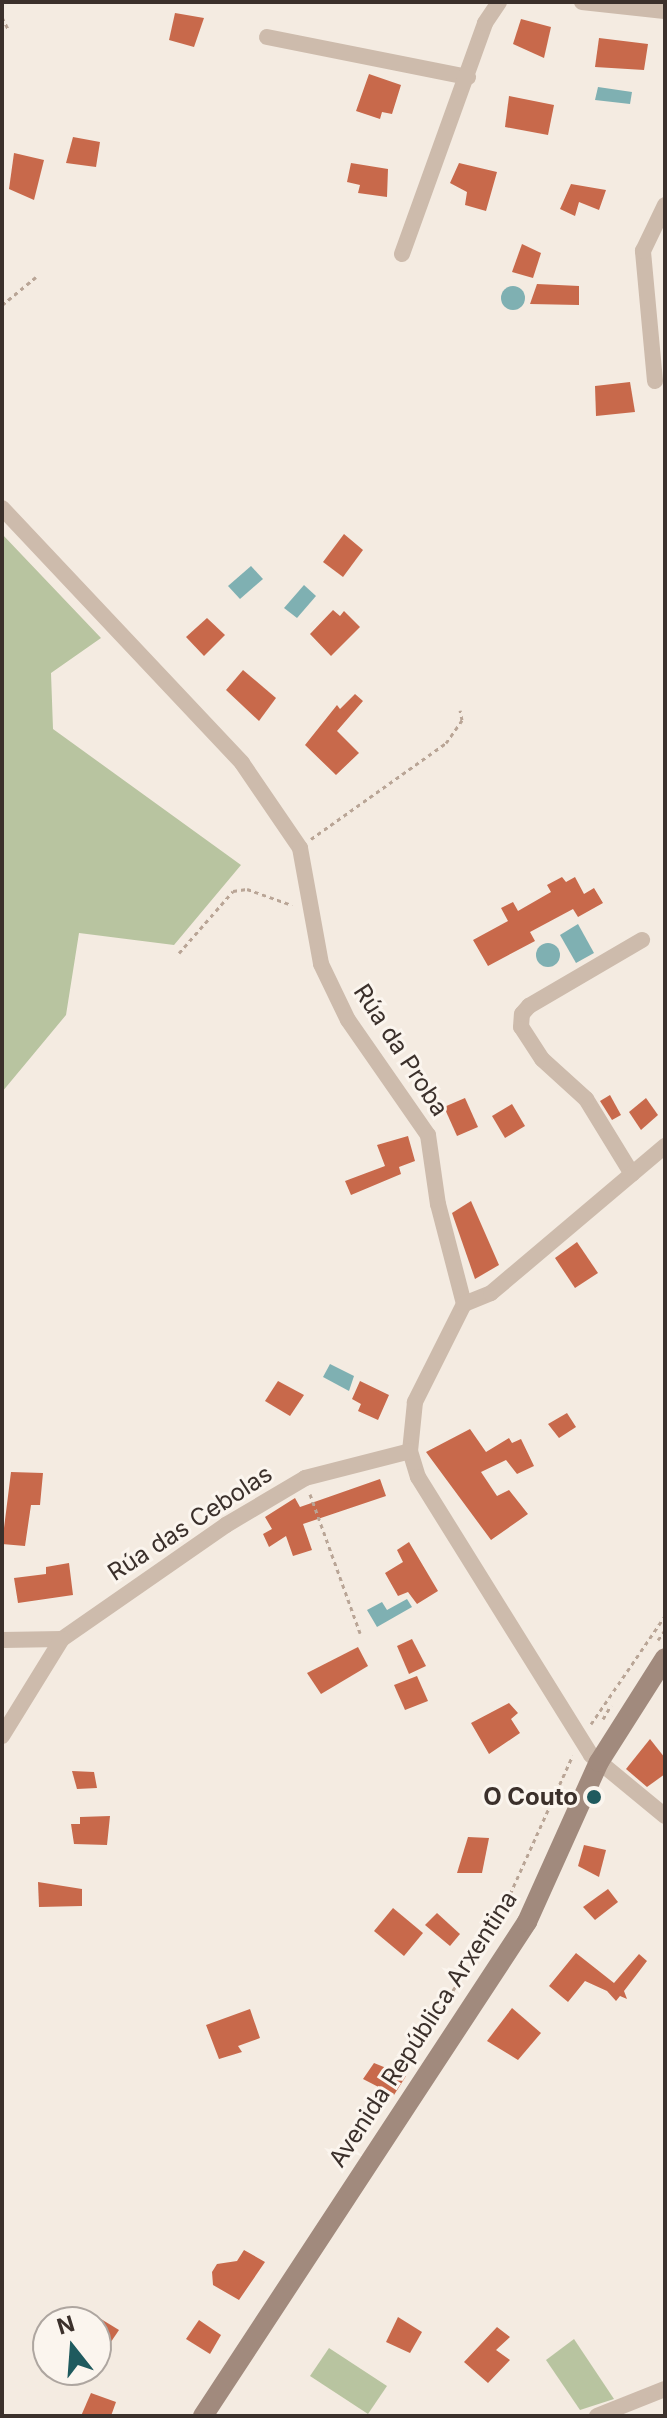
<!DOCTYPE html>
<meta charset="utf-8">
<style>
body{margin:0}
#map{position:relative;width:667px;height:2418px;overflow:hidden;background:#f4ebe1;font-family:Inter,sans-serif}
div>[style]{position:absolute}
.green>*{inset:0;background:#b8c4a0}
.water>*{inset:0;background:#7fb0b2}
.round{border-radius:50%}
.building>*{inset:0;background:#c8694b}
.path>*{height:3px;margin-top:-1.5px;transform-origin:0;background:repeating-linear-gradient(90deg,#b9a596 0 4px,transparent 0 8px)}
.street>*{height:16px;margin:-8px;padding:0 8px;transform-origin:8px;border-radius:8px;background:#cdbbac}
.secondary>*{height:20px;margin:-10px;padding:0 10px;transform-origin:10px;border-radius:10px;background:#a18a7d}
.dots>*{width:22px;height:22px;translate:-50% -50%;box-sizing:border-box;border:4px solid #fbf5ee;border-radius:50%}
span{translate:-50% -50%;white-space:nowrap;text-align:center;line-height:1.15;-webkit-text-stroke:6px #fbf5ee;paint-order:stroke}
.street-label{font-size:24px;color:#3b302b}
.poi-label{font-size:24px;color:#3b302b;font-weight:700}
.right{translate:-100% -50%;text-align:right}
.frame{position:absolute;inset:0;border:4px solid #3b302b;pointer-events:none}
.north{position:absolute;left:32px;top:2306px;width:80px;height:80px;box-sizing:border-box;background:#fbf5ee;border:2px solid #aea6a0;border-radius:50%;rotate:343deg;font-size:22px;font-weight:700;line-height:32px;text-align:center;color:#3b302b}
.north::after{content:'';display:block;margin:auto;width:28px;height:36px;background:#1f5a5e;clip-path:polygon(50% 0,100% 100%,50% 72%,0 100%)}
</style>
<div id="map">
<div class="green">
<i style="clip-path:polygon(2px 534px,101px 638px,51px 673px,53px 729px,241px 865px,174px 945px,79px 933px,66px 1015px,2px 1092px)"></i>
<i style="clip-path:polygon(574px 2339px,614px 2399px,580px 2410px,546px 2360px)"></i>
<i style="clip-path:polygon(329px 2348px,387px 2386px,368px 2414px,310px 2376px)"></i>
</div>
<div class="water">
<i style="clip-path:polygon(598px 87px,632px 92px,630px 104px,595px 100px)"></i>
<i class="round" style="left:501px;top:286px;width:24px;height:24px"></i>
<i style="clip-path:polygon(251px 566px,263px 579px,240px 599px,228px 586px)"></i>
<i style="clip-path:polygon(304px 585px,316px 596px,297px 618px,284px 608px)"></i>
<i style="clip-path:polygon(578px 924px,594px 953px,576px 963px,560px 935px)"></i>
<i class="round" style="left:536px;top:943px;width:24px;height:24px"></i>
<i style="clip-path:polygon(330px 1364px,354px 1376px,349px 1391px,323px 1377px)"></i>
<i style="clip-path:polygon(407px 1599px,412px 1607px,377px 1627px,367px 1610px,382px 1602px,387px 1610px)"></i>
</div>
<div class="building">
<i style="clip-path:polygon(175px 13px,204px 18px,194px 47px,169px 40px)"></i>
<i style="clip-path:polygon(521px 19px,551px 27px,544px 58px,513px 44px)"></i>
<i style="clip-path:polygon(599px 38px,648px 44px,644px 70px,595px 67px)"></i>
<i style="clip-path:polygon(369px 74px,401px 85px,392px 114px,382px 112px,380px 119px,356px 111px)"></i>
<i style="clip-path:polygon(509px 96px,554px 105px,548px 135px,505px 127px)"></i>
<i style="clip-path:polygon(73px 137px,100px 142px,96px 167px,66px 163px)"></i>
<i style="clip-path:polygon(14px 153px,44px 160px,34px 200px,9px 189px)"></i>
<i style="clip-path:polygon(351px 163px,388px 169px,387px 197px,358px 193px,360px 185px,347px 182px)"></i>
<i style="clip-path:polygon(459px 163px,497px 172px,486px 211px,465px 205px,467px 192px,450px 183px)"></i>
<i style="clip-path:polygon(571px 184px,606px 190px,599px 210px,579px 202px,575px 216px,560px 209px)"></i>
<i style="clip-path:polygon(522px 244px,541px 253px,533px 278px,512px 272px)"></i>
<i style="clip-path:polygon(537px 284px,579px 286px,579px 305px,530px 304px)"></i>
<i style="clip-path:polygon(630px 382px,635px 412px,596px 416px,595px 386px)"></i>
<i style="clip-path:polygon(344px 534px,363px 550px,343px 577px,323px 562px)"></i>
<i style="clip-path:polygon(333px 610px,340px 616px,344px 611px,360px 627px,331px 656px,310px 634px)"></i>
<i style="clip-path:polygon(207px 618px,225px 635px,204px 656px,186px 637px)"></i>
<i style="clip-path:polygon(243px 670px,276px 698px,259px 721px,226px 690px)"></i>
<i style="clip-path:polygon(355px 694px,363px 701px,337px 731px,359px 753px,336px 775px,305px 745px,337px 705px,340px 709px)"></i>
<i style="clip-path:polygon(562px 877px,566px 882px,575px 877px,584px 894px,594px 888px,603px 903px,578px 917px,573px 909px,530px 932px,535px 941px,488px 966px,473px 940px,508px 921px,501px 908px,513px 902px,518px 911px,551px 892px,547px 885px)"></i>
<i style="clip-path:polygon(610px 1095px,621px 1115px,612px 1120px,600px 1101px)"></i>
<i style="clip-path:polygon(465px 1098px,478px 1127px,457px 1136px,444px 1107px)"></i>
<i style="clip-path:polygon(646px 1098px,658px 1115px,641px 1130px,629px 1112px)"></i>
<i style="clip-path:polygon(512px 1104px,525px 1126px,505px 1138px,492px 1116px)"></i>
<i style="clip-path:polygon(408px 1136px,415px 1161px,399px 1167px,401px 1174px,351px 1195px,345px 1181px,385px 1166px,377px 1145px)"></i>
<i style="clip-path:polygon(471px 1201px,499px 1265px,475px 1279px,452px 1213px)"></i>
<i style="clip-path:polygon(577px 1242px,598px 1273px,575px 1288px,555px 1258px)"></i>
<i style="clip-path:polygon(278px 1381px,304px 1395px,290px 1416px,265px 1401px)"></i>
<i style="clip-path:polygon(360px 1381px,389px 1395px,378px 1420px,358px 1411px,361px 1404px,352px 1399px)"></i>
<i style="clip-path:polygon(567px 1413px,576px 1427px,559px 1438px,548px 1424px)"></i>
<i style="clip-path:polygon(470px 1429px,486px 1452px,509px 1438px,512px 1443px,521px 1439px,534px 1466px,517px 1474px,506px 1460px,481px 1472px,497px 1496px,509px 1490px,528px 1514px,491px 1540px,426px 1452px)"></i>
<i style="clip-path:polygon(11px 1472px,43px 1473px,40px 1505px,31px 1505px,25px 1546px,2px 1544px)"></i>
<i style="clip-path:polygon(380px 1479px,386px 1496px,303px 1524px,312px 1550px,293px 1556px,286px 1536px,269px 1547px,263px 1534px,272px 1529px,265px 1517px,295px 1498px,300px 1507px)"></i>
<i style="clip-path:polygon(409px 1542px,438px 1591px,417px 1604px,408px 1592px,398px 1596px,385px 1573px,403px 1562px,397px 1550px)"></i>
<i style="clip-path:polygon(69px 1563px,73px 1595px,18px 1603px,14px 1578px,46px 1574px,46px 1567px)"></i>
<i style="clip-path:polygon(412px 1639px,426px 1666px,409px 1674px,397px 1646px)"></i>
<i style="clip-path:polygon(358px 1647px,368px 1666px,321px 1694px,307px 1673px)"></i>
<i style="clip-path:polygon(417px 1676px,428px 1701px,405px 1710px,394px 1685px)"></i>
<i style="clip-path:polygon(509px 1703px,518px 1713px,511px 1719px,520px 1733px,489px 1754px,471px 1723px)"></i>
<i style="clip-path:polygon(650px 1739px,665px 1758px,665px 1774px,647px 1787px,626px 1769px)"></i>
<i style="clip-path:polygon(72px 1771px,94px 1772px,97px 1788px,77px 1789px)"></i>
<i style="clip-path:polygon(110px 1816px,107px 1845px,74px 1844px,71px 1824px,80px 1824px,80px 1817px)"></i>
<i style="clip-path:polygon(468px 1837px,489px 1838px,482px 1873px,457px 1873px)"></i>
<i style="clip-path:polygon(584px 1845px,606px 1850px,599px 1877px,578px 1866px)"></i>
<i style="clip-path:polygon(38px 1882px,82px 1889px,82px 1906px,39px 1907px)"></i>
<i style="clip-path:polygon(608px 1889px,618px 1902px,595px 1920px,583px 1907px)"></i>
<i style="clip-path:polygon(393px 1908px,423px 1933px,404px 1956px,374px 1931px)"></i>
<i style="clip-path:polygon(437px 1913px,460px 1934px,450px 1946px,425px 1925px)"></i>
<i style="clip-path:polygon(576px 1953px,614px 1983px,639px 1954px,647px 1961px,624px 1991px,627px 1999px,620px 1996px,616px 2001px,607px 1991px,585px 1981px,568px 2002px,549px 1986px)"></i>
<i style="clip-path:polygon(512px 2008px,541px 2033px,518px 2060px,487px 2041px)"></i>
<i style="clip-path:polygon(250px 2009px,260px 2038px,238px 2046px,242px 2052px,219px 2059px,206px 2025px)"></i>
<i style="clip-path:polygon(374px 2063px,406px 2076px,394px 2095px,363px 2079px)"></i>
<i style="clip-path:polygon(244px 2250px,265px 2262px,239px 2300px,213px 2285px,212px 2272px,217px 2264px,237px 2261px)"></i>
<i style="clip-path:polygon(96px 2316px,119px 2330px,96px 2364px)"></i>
<i style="clip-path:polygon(398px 2317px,422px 2332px,410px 2353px,386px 2342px)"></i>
<i style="clip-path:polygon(199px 2320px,221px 2335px,210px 2354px,186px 2339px)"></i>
<i style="clip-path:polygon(497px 2327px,510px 2337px,496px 2350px,510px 2360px,488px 2383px,464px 2362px)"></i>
<i style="clip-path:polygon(91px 2393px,116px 2402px,111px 2416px,81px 2416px)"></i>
</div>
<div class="path">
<i style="left:2px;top:17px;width:13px;rotate:63deg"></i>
<i style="left:2px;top:305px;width:44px;rotate:-39.5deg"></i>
<i style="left:311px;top:839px;width:166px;rotate:-35.4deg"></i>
<i style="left:446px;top:743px;width:28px;rotate:-55deg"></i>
<i style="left:462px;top:720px;width:10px;rotate:-101deg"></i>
<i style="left:179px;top:953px;width:82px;rotate:-48.9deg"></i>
<i style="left:233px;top:891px;width:14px;rotate:-8deg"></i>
<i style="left:247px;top:889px;width:48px;rotate:19.6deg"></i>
<i style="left:310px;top:1494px;width:148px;rotate:70.2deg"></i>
<i style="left:658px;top:1640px;width:12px;rotate:-55deg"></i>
<i style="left:603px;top:1719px;width:16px;rotate:-60deg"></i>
<i style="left:591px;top:1724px;width:131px;rotate:-55.6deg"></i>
<i style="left:420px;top:2050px;width:6px;rotate:-108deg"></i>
<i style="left:418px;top:2044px;width:145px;rotate:-56.9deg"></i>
<i style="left:497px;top:1923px;width:184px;rotate:-65.7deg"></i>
</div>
<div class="street">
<i style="left:582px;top:2px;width:83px;rotate:6.2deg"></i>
<i style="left:267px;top:37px;width:205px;rotate:11.3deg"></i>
<i style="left:402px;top:254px;width:245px;rotate:-70.2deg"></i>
<i style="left:485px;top:23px;width:25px;rotate:-56deg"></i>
<i style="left:655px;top:381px;width:131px;rotate:-95.3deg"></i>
<i style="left:643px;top:251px;width:51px;rotate:-64.4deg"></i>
<i style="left:2px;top:508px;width:350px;rotate:46.7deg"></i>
<i style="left:242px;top:763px;width:103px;rotate:55.7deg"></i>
<i style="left:300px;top:848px;width:118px;rotate:79.7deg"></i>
<i style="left:321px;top:964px;width:62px;rotate:64.3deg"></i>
<i style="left:348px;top:1020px;width:140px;rotate:55.2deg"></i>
<i style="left:428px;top:1135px;width:70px;rotate:81.8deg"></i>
<i style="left:438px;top:1204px;width:103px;rotate:75.4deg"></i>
<i style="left:464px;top:1304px;width:110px;rotate:116.6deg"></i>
<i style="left:415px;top:1402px;width:49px;rotate:95.8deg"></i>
<i style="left:410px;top:1451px;width:27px;rotate:73deg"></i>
<i style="left:418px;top:1477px;width:327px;rotate:58.1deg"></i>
<i style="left:591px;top:1755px;width:96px;rotate:39.5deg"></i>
<i style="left:632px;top:1174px;width:88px;rotate:-121.5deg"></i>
<i style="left:586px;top:1099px;width:59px;rotate:-137.7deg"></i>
<i style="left:542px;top:1059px;width:38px;rotate:-123deg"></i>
<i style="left:521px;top:1027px;width:13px;rotate:-86deg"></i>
<i style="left:522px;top:1014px;width:11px;rotate:-49deg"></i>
<i style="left:529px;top:1006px;width:131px;rotate:-30.3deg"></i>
<i style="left:464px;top:1304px;width:29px;rotate:-22deg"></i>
<i style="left:491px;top:1293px;width:228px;rotate:-40.2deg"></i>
<i style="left:2px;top:1640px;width:60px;rotate:-1deg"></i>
<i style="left:62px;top:1639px;width:200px;rotate:-34.8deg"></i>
<i style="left:226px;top:1525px;width:92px;rotate:-30.7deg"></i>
<i style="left:305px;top:1478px;width:108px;rotate:-14.4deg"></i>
<i style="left:2px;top:1736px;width:114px;rotate:-58.3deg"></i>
<i style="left:597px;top:2416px;width:73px;rotate:-21.7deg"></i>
</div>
<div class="secondary">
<i style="left:203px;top:2416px;width:591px;rotate:-56.74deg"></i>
<i style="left:527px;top:1922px;width:175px;rotate:-65.8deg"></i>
<i style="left:599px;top:1762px;width:123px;rotate:-57.6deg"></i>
</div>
<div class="dots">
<i style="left:594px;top:1797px;background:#1f5a5e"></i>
</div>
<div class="street-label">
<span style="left:401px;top:1050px;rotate:57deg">Rúa da Proba</span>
<span style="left:190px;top:1523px;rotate:-33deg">Rúa das Cebolas</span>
<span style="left:423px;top:2029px;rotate:-57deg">Avenida República Arxentina</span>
</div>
<div class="poi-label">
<span class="right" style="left:578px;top:1797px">O Couto</span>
</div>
<div class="frame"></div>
<div class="north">N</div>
</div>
